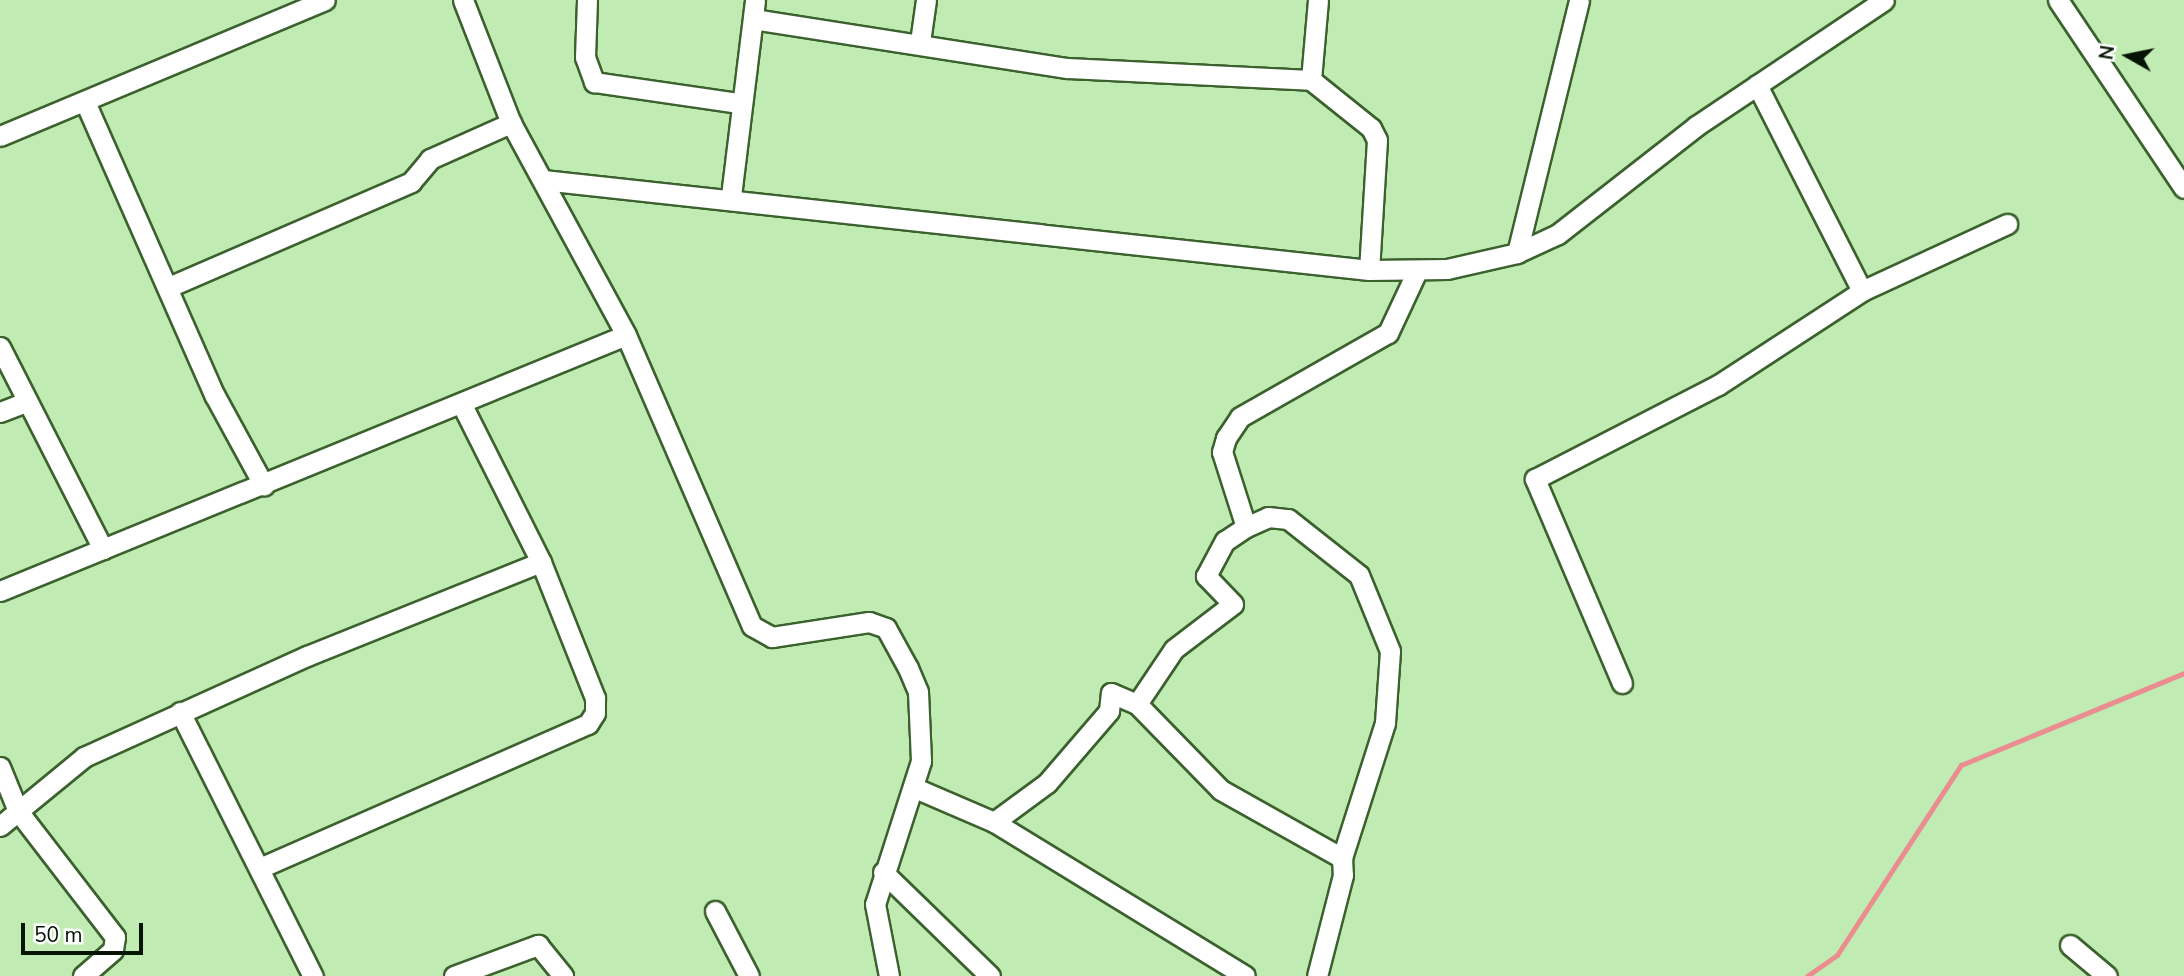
<!DOCTYPE html>
<style>
body{margin:0}
#map{position:relative;width:2184px;height:976px;overflow:hidden;background:#c0ebb2;font-family:"Nunito Sans",sans-serif}
div>[style]{position:absolute}
.stream>*{height:5px;margin:-2.5px;padding:0 2.5px;transform-origin:2.5px;border-radius:2.5px;background:#eb8d90}
.roads{filter:drop-shadow(2px 0 #3b612e) drop-shadow(-2px 0 #3b612e) drop-shadow(0 2px #3b612e) drop-shadow(0 -2px #3b612e)}
.minor>*{height:19px;margin:-9.5px;padding:0 9.5px;transform-origin:9.5px;border-radius:9.5px;background:#fff}
span{translate:-50% -50%;white-space:nowrap;text-align:center;line-height:1.15;-webkit-text-stroke:5px #fefefe;paint-order:stroke}
.north{position:absolute;left:2093px;top:21px;width:70px;height:70px;-webkit-text-stroke:5px #fefefe;paint-order:stroke;rotate:279deg;font-size:19px;font-weight:700;line-height:28px;text-align:center;color:#061503}
.north::after{content:'';display:block;margin:auto;width:24px;height:32px;background:#061503;clip-path:polygon(50% 0,100% 100%,50% 72%,0 100%)}
.scale{position:absolute;left:21px;top:923px;width:122px;height:32px;box-sizing:border-box;border:4px solid #061503;border-top:0;padding-left:9px;font-size:21px;line-height:24px;white-space:nowrap;color:#061503;-webkit-text-stroke:5px #fefefe;paint-order:stroke}
</style>
<div id="map">
<div class="stream">
<i style="left:1807px;top:976px;width:37px;rotate:-35deg"></i>
<i style="left:1837px;top:955px;width:227px;rotate:-56.9deg"></i>
<i style="left:1961px;top:765px;width:241px;rotate:-22.4deg"></i>
</div>
<div class="roads">
<div class="minor">
<i style="left:463px;top:0;width:132px;rotate:68.7deg"></i>
<i style="left:511px;top:123px;width:241px;rotate:61.5deg"></i>
<i style="left:626px;top:335px;width:317px;rotate:66.6deg"></i>
<i style="left:752px;top:626px;width:23px;rotate:29deg"></i>
<i style="left:772px;top:637px;width:98px;rotate:-8.8deg"></i>
<i style="left:869px;top:622px;width:18px;rotate:19deg"></i>
<i style="left:886px;top:628px;width:46px;rotate:61.2deg"></i>
<i style="left:908px;top:668px;width:26px;rotate:67deg"></i>
<i style="left:918px;top:692px;width:69px;rotate:87.5deg"></i>
<i style="left:921px;top:761px;width:150px;rotate:107.8deg"></i>
<i style="left:875px;top:904px;width:73px;rotate:79deg"></i>
<i style="left:587px;top:0;width:57px;rotate:92deg"></i>
<i style="left:585px;top:57px;width:27px;rotate:70deg"></i>
<i style="left:594px;top:82px;width:146px;rotate:8.3deg"></i>
<i style="left:2058px;top:0;width:226px;rotate:56.2deg"></i>
<i style="left:753px;top:19px;width:318px;rotate:8.9deg"></i>
<i style="left:1067px;top:68px;width:244px;rotate:2.8deg"></i>
<i style="left:1311px;top:80px;width:77px;rotate:38.7deg"></i>
<i style="left:1371px;top:128px;width:13px;rotate:63deg"></i>
<i style="left:1377px;top:140px;width:130px;rotate:93.5deg"></i>
<i style="left:920px;top:42px;width:42px;rotate:-81.9deg"></i>
<i style="left:1311px;top:80px;width:80px;rotate:-85deg"></i>
<i style="left:1757px;top:85px;width:231px;rotate:63deg"></i>
<i style="left:86px;top:104px;width:319px;rotate:66.2deg"></i>
<i style="left:215px;top:396px;width:102px;rotate:61.4deg"></i>
<i style="left:0;top:136px;width:352px;rotate:-22.7deg"></i>
<i style="left:543px;top:180px;width:831px;rotate:6.22deg"></i>
<i style="left:1369px;top:270px;width:78px;rotate:-0.7deg"></i>
<i style="left:1447px;top:269px;width:72px;rotate:-12.9deg"></i>
<i style="left:1517px;top:253px;width:45px;rotate:-24.9deg"></i>
<i style="left:1558px;top:234px;width:175px;rotate:-38deg"></i>
<i style="left:1696px;top:126px;width:226px;rotate:-33.8deg"></i>
<i style="left:731px;top:196px;width:197px;rotate:-83deg"></i>
<i style="left:1517px;top:253px;width:260px;rotate:-76.2deg"></i>
<i style="left:171px;top:286px;width:262px;rotate:-23.4deg"></i>
<i style="left:411px;top:182px;width:30px;rotate:-50deg"></i>
<i style="left:430px;top:159px;width:89px;rotate:-24deg"></i>
<i style="left:0;top:347px;width:227px;rotate:63deg"></i>
<i style="left:0;top:412px;width:26px;rotate:-21deg"></i>
<i style="left:1246px;top:527px;width:79px;rotate:-107.7deg"></i>
<i style="left:1222px;top:452px;width:15px;rotate:-74deg"></i>
<i style="left:1226px;top:438px;width:25px;rotate:-56deg"></i>
<i style="left:1240px;top:417px;width:170px;rotate:-29.6deg"></i>
<i style="left:1388px;top:333px;width:68px;rotate:-64.9deg"></i>
<i style="left:0;top:591px;width:676px;rotate:-22.24deg"></i>
<i style="left:1622px;top:683px;width:222px;rotate:-113.1deg"></i>
<i style="left:1535px;top:479px;width:206px;rotate:-27.2deg"></i>
<i style="left:1718px;top:385px;width:172px;rotate:-33.1deg"></i>
<i style="left:1862px;top:291px;width:160px;rotate:-24.8deg"></i>
<i style="left:1137px;top:704px;width:66px;rotate:-56.1deg"></i>
<i style="left:1174px;top:649px;width:74px;rotate:-37.3deg"></i>
<i style="left:1233px;top:604px;width:39px;rotate:-134deg"></i>
<i style="left:1206px;top:576px;width:40px;rotate:-62deg"></i>
<i style="left:1225px;top:541px;width:25px;rotate:-34deg"></i>
<i style="left:1246px;top:527px;width:24px;rotate:-24deg"></i>
<i style="left:1268px;top:517px;width:20px;rotate:6deg"></i>
<i style="left:1288px;top:519px;width:90px;rotate:38.3deg"></i>
<i style="left:1359px;top:575px;width:82px;rotate:67.8deg"></i>
<i style="left:1390px;top:651px;width:72px;rotate:94deg"></i>
<i style="left:1385px;top:723px;width:142px;rotate:107.7deg"></i>
<i style="left:1342px;top:858px;width:17px;rotate:87deg"></i>
<i style="left:1343px;top:875px;width:104px;rotate:104.4deg"></i>
<i style="left:180px;top:712px;width:296px;rotate:63.3deg"></i>
<i style="left:0;top:767px;width:48px;rotate:67.8deg"></i>
<i style="left:18px;top:811px;width:159px;rotate:52.4deg"></i>
<i style="left:115px;top:937px;width:13px;rotate:99deg"></i>
<i style="left:113px;top:950px;width:40px;rotate:139deg"></i>
<i style="left:915px;top:788px;width:86px;rotate:23.3deg"></i>
<i style="left:994px;top:822px;width:294px;rotate:31.5deg"></i>
<i style="left:994px;top:822px;width:66px;rotate:-36.3deg"></i>
<i style="left:1047px;top:783px;width:95px;rotate:-49.3deg"></i>
<i style="left:1109px;top:711px;width:18px;rotate:-84deg"></i>
<i style="left:1111px;top:693px;width:28px;rotate:23deg"></i>
<i style="left:1137px;top:704px;width:120px;rotate:45.7deg"></i>
<i style="left:1221px;top:790px;width:139px;rotate:29.3deg"></i>
<i style="left:0;top:826px;width:109px;rotate:-39.4deg"></i>
<i style="left:84px;top:757px;width:245px;rotate:-24.4deg"></i>
<i style="left:307px;top:656px;width:252px;rotate:-21.9deg"></i>
<i style="left:262px;top:867px;width:356px;rotate:-23.7deg"></i>
<i style="left:588px;top:724px;width:13px;rotate:-58deg"></i>
<i style="left:595px;top:713px;width:15px;rotate:-90deg"></i>
<i style="left:595px;top:698px;width:146px;rotate:-111.7deg"></i>
<i style="left:541px;top:562px;width:176px;rotate:-116.7deg"></i>
<i style="left:883px;top:872px;width:149px;rotate:44.2deg"></i>
<i style="left:715px;top:911px;width:73px;rotate:62.4deg"></i>
<i style="left:2070px;top:945px;width:48px;rotate:40deg"></i>
<i style="left:454px;top:976px;width:90px;rotate:-20.3deg"></i>
<i style="left:538px;top:945px;width:40px;rotate:51deg"></i>
</div>
</div>
<div class="north">N</div>
<div class="scale">50 m</div>
</div>
